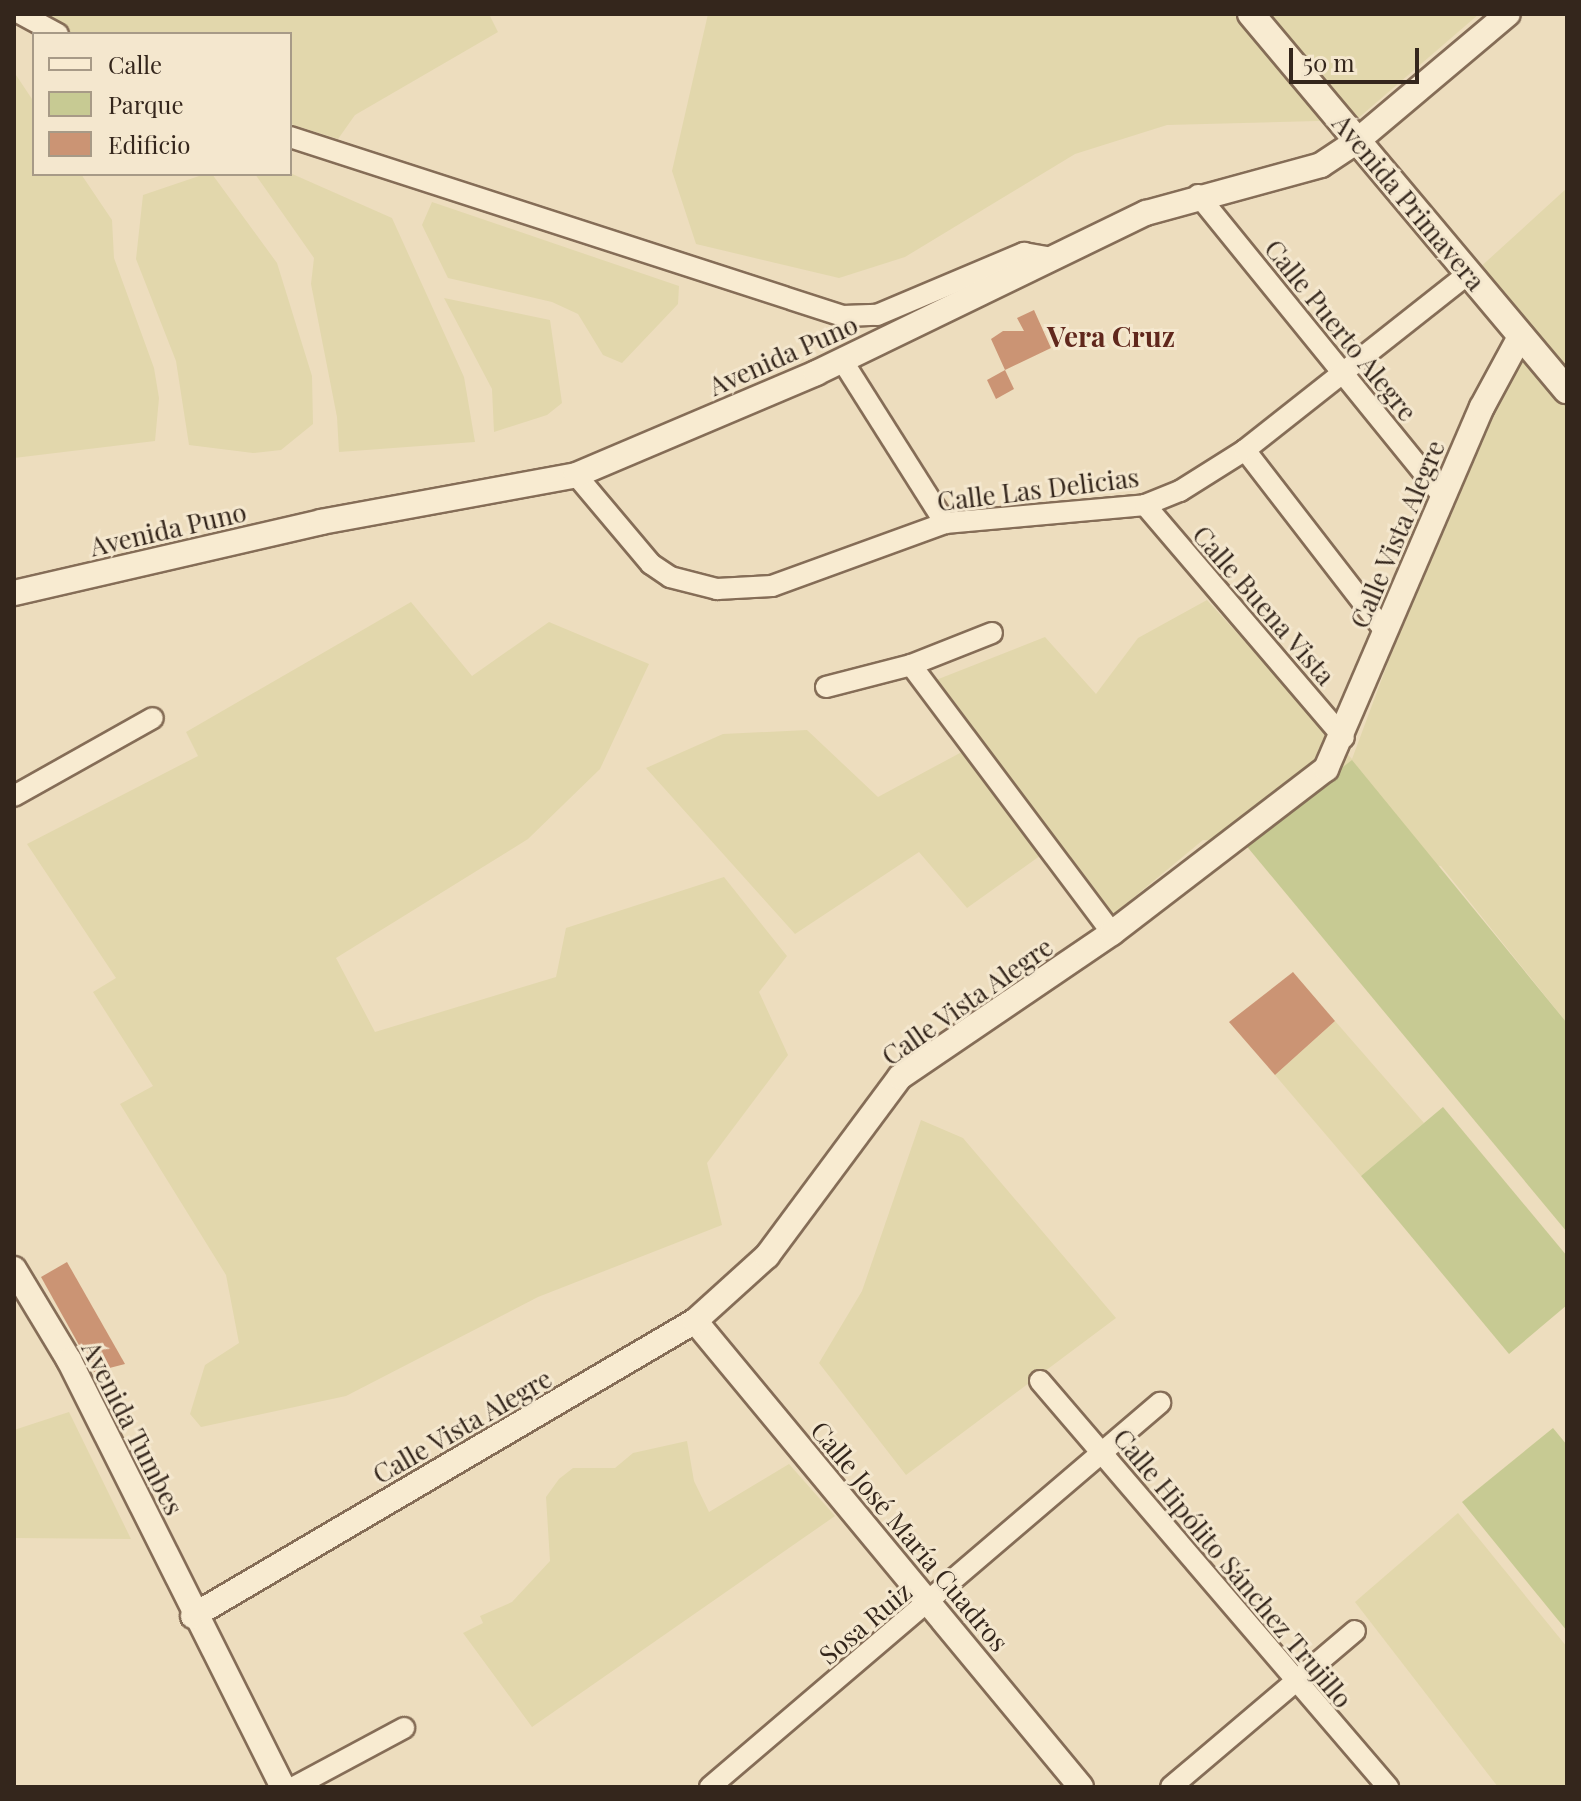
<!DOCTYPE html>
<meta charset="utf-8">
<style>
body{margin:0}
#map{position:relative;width:1581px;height:1801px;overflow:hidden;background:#edddbe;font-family:"Playfair Display",serif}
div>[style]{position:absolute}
.farmland>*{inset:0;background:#e2d7ac}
.green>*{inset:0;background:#c7ca93}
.building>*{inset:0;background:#cb9474}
.roads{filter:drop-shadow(2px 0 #856d57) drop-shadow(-2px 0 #856d57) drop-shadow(0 2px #856d57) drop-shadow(0 -2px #856d57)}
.minor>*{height:20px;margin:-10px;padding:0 10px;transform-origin:10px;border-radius:10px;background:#f8ebd1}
.tertiary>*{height:24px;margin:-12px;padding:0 12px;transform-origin:12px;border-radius:12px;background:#f8ebd1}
.secondary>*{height:26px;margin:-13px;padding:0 13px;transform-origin:13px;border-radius:13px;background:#f8ebd1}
span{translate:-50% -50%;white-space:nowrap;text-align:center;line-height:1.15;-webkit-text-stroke:6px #f4e7ce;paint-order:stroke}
.street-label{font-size:26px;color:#34261c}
.neighbourhood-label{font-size:28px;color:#60271c;font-weight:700}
.frame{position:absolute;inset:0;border:16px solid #34261c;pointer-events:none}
.legend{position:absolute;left:32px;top:32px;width:260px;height:144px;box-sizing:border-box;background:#f4e7ce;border:2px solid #a79a87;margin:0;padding:10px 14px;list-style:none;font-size:24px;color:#34261c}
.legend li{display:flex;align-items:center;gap:16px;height:40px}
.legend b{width:40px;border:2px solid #a79a87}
.scale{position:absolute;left:1289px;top:48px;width:130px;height:36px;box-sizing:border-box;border:4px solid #34261c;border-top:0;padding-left:10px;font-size:24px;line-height:28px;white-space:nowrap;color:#34261c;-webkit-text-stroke:6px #f4e7ce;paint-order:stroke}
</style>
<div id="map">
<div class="farmland">
<i style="clip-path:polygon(47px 14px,489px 14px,498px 32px,355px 115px,338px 139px,290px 124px,290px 34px,70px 34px,48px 22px)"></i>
<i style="clip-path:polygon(708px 14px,1479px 14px,1356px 120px,1167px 125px,1075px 154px,905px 257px,839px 278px,696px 244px,672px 171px)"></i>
<i style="clip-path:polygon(14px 72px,34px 102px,34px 174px,81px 174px,112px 220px,114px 258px,154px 368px,159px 398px,155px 441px,14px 458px)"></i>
<i style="clip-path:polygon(290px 173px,392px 218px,464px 377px,475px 442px,339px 452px,337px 417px,311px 284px,314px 258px,255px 174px)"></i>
<i style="clip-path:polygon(205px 174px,212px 174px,277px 263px,312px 376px,313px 424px,281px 450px,253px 453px,189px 445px,176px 361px,136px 259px,143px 195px)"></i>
<i style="clip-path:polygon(1567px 188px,1567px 1023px,1441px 866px,1244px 843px,1203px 840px,1098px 927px,1044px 853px,967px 908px,919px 852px,795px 934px,646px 768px,723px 734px,807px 730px,878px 797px,973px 746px,936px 680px,1045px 637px,1096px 694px,1138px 638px,1207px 600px,1352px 759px,1480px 415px,1530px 336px,1476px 271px)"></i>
<i style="clip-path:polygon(432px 202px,679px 286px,678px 304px,622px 363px,603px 355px,578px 314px,552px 302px,448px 278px,422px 225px)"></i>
<i style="clip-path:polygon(444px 298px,550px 320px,562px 403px,547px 415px,494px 432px,492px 389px)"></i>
<i style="clip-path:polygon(411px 602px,472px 676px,549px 622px,649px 664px,600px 769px,528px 839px,336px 958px,375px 1032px,556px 977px,566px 928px,724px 877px,787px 956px,759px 992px,788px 1055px,707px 1163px,722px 1225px,538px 1297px,346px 1396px,201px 1427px,190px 1414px,205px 1365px,239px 1343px,226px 1275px,120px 1104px,153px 1086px,93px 992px,116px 978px,27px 844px,198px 756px,186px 732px)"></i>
<i style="clip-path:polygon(1335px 1021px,1424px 1123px,1361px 1176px,1275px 1075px)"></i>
<i style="clip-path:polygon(921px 1120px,963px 1138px,1116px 1318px,906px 1475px,819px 1363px,862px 1291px)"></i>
<i style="clip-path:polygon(69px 1412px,131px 1539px,14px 1538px,14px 1430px)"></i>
<i style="clip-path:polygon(687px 1441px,694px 1481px,709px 1512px,789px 1464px,835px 1516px,532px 1727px,463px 1633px,483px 1623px,480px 1616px,512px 1602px,550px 1561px,546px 1497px,559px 1479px,573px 1468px,615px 1468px,633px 1453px)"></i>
<i style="clip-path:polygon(1458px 1513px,1567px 1647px,1567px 1787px,1498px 1787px,1355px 1602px)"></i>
</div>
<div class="green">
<i style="clip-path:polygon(1352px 760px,1567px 1023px,1567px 1232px,1244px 843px)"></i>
<i style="clip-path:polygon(1443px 1107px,1567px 1256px,1567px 1305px,1509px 1354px,1361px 1176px)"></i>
<i style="clip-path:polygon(1553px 1428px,1567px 1445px,1567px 1631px,1462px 1502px)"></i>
</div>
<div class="building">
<i style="clip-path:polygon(1034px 310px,1051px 348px,1005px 370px,991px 339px,1003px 331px,1024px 331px,1017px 318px)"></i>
<i style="clip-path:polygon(1005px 370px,1014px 389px,996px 399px,987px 380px)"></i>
<i style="clip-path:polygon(1293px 972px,1335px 1021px,1275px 1075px,1229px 1022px)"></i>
<i style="clip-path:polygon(67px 1262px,125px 1364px,94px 1372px,41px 1277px)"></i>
</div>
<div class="roads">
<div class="minor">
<i style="left:21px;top:14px;width:42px;rotate:28.4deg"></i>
<i style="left:290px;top:137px;width:581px;rotate:17.94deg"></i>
<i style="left:843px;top:316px;width:34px;rotate:-2deg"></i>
<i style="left:877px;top:315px;width:160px;rotate:-22.9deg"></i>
<i style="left:1024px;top:253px;width:29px;rotate:10deg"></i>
<i style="left:1198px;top:195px;width:389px;rotate:50.9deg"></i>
<i style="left:842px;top:360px;width:193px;rotate:57.7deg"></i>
<i style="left:1245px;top:450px;width:227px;rotate:52.3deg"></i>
<i style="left:576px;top:475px;width:116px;rotate:49.9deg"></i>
<i style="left:651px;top:564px;width:23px;rotate:34deg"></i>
<i style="left:670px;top:577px;width:49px;rotate:14.3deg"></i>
<i style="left:717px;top:589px;width:55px;rotate:-3.1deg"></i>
<i style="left:772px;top:586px;width:184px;rotate:-20deg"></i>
<i style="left:945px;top:523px;width:201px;rotate:-5.1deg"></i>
<i style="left:1145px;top:505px;width:38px;rotate:-22deg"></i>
<i style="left:1180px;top:491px;width:77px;rotate:-32.2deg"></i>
<i style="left:1245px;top:450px;width:285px;rotate:-38.3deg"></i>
<i style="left:1145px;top:505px;width:306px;rotate:49.5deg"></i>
<i style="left:911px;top:665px;width:335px;rotate:53.1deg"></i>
<i style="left:826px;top:687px;width:88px;rotate:-14.5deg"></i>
<i style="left:911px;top:665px;width:87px;rotate:-21.6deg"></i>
<i style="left:14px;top:796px;width:159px;rotate:-29.3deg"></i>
<i style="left:1040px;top:1381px;width:535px;rotate:49.4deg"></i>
<i style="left:294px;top:1787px;width:125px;rotate:-28.2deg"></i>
<i style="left:710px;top:1787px;width:592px;rotate:-40.48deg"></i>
<i style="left:1171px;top:1787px;width:241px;rotate:-40.3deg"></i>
</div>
<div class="tertiary">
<i style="left:14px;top:593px;width:315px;rotate:-13deg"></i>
<i style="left:321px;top:522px;width:259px;rotate:-10.4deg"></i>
<i style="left:576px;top:475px;width:261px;rotate:-23deg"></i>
<i style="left:816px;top:373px;width:367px;rotate:-25.9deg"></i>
<i style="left:1146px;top:213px;width:181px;rotate:-15.3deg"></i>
<i style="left:1321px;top:165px;width:43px;rotate:-33.7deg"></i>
<i style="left:1357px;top:141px;width:197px;rotate:-40.1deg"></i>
<i style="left:14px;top:1269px;width:106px;rotate:58.9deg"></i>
<i style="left:69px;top:1360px;width:478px;rotate:63.4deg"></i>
<i style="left:695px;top:1321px;width:605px;rotate:50.36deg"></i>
<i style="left:193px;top:1616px;width:582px;rotate:-30.44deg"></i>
<i style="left:695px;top:1321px;width:97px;rotate:-42.1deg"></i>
<i style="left:767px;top:1256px;width:223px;rotate:-53.4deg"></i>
<i style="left:900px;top:1077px;width:256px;rotate:-34.2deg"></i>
<i style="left:1112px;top:933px;width:270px;rotate:-37.5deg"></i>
<i style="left:1326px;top:769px;width:394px;rotate:-66.7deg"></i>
<i style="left:1482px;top:407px;width:82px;rotate:-61.6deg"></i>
</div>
<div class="secondary">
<i style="left:1251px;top:14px;width:491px;rotate:50deg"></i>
</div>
</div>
<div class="street-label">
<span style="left:1409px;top:202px;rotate:50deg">Avenida Primavera</span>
<span style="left:1341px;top:330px;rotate:51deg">Calle Puerto Alegre</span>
<span style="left:783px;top:355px;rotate:-24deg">Avenida Puno</span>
<span style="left:1038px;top:489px;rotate:-7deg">Calle Las Delicias</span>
<span style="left:168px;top:529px;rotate:-13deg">Avenida Puno</span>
<span style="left:1397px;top:534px;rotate:-67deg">Calle Vista Alegre</span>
<span style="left:1264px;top:605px;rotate:49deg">Calle Buena Vista</span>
<span style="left:967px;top:1001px;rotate:-35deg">Calle Vista Alegre</span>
<span style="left:462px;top:1426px;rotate:-30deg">Calle Vista Alegre</span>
<span style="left:133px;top:1428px;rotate:63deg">Avenida Tumbes</span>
<span style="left:910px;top:1536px;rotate:50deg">Calle José María Cuadros</span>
<span style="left:1233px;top:1568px;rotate:50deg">Calle Hipólito Sánchez Trujillo</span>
<span style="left:865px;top:1623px;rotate:-40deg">Sosa Ruiz</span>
</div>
<div class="neighbourhood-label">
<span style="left:1111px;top:336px">Vera Cruz</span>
</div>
<div class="frame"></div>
<ul class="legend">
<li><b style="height:10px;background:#f8ebd1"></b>Calle</li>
<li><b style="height:22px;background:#c7ca93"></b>Parque</li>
<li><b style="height:22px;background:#cb9474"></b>Edificio</li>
</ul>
<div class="scale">50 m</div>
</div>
